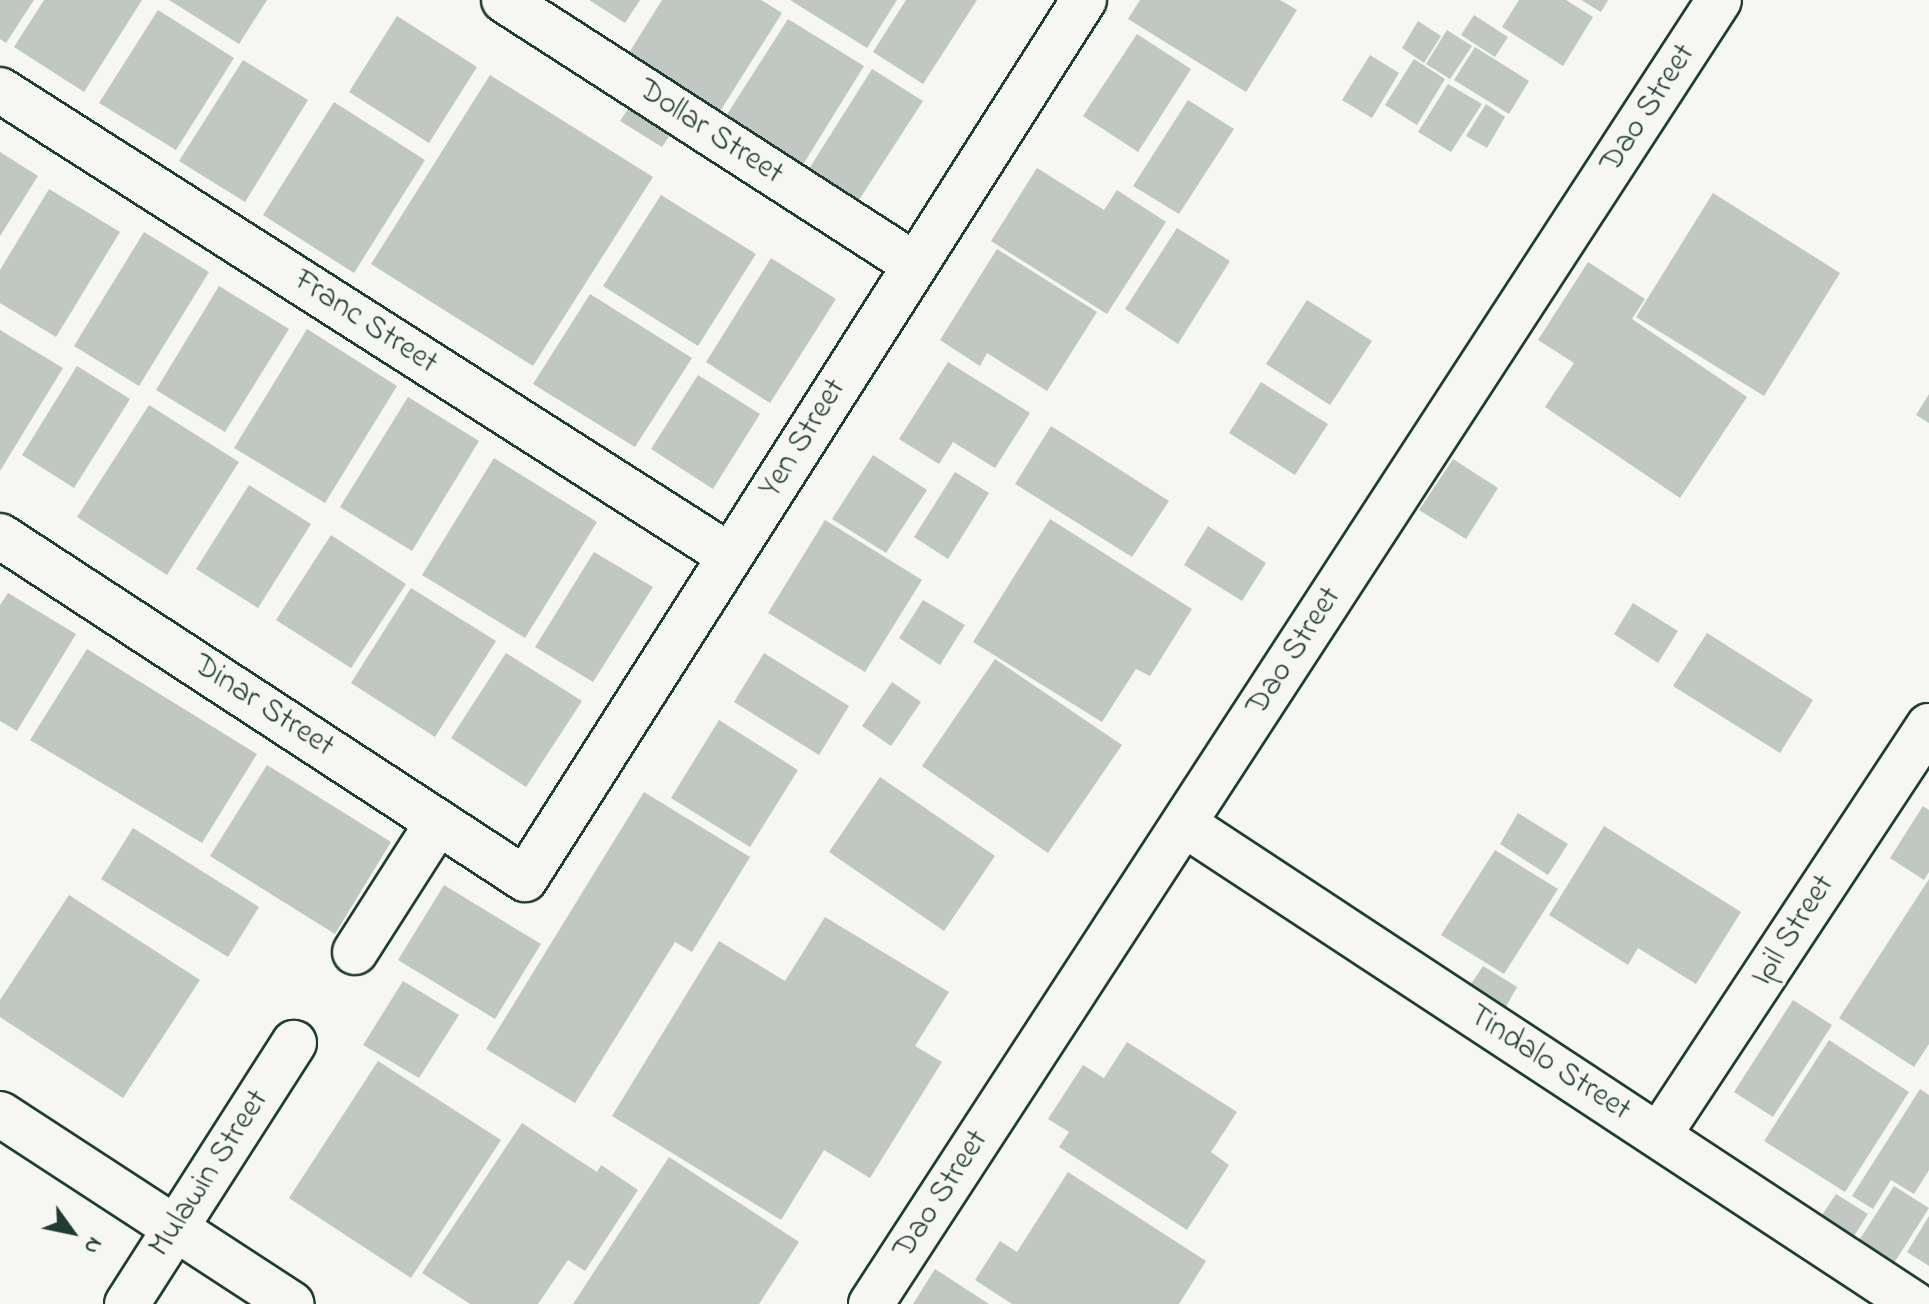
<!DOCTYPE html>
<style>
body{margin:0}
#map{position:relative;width:1929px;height:1304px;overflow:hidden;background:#f6f6f2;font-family:"Indie Flower",sans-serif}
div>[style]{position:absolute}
.building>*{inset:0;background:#c1c8c3}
.roads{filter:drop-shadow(2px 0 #1f3d34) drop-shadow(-2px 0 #1f3d34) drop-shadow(0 2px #1f3d34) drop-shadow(0 -2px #1f3d34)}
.minor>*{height:44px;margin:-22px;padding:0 22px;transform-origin:22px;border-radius:22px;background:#f6f6f2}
span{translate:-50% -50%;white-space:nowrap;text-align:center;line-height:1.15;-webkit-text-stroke:6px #f6f6f2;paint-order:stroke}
.street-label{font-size:32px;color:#1f3d34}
.north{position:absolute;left:32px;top:1192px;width:80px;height:80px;-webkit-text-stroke:6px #f6f6f2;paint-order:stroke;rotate:123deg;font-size:22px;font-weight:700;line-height:32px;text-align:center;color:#1f3d34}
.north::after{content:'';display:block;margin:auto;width:28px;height:36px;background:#1f3d34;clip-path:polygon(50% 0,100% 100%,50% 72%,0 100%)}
</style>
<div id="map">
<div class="building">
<i style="clip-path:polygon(0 0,34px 0,6px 43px,0 39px)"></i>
<i style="clip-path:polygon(44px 0,142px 0,84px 92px,14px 47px)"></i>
<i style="clip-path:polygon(169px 0,267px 0,239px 44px)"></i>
<i style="clip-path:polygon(589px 0,640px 0,625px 23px)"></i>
<i style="clip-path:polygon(662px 0,761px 0,782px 13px,719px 113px,627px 56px)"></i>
<i style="clip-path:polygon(790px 0,897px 0,867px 48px)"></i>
<i style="clip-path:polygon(906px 0,977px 0,923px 84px,873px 52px)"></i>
<i style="clip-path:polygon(1140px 0,1280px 0,1297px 10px,1246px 92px,1128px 19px)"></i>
<i style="clip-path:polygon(1519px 0,1566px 0,1593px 17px,1563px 66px,1502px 27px)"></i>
<i style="clip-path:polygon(1581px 0,1608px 0,1601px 12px)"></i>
<i style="clip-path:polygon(158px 10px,234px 58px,176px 150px,99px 103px)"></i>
<i style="clip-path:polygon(1474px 15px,1508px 37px,1495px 57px,1461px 35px)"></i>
<i style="clip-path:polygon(397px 16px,477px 67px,429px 143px,349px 92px)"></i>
<i style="clip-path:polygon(788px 19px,864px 66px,801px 168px,724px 119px)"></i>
<i style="clip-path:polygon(1418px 21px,1441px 36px,1424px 63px,1402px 48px)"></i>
<i style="clip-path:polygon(1447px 30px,1472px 46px,1450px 79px,1426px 64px)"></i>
<i style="clip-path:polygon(1137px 34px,1191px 69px,1138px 152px,1083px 116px)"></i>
<i style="clip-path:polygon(1475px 47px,1529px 81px,1509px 114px,1454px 80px)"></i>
<i style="clip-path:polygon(1370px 55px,1399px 73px,1372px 118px,1342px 100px)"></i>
<i style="clip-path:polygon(1414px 59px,1445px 79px,1417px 125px,1385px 105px)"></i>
<i style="clip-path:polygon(243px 60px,308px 100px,245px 202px,179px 161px)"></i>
<i style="clip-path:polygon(872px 69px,923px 101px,857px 203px,807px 172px)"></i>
<i style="clip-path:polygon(490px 75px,653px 177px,533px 366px,371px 264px)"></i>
<i style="clip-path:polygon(1448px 84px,1482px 104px,1451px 152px,1418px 132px)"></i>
<i style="clip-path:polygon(634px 100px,675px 127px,662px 147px,620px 121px)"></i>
<i style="clip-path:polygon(1188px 100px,1234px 129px,1179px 214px,1133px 186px)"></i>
<i style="clip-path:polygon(334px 102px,425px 160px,354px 273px,263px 215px)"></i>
<i style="clip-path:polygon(1486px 104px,1505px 117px,1487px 148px,1466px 136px)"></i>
<i style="clip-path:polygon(0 152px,38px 176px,0 236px)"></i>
<i style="clip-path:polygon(1037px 168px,1104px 210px,1117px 190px,1166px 222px,1107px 314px,991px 241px)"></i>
<i style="clip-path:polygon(49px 189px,120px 232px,56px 337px,0 303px,0 270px)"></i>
<i style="clip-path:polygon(1713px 193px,1840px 273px,1764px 396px,1636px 317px)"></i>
<i style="clip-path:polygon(661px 195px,756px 254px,698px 346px,603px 286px)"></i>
<i style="clip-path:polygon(1177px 228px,1230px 261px,1178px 344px,1125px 309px)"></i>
<i style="clip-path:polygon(144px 232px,209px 272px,139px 386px,74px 346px)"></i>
<i style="clip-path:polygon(997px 249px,1097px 312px,1047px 391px,987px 353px,980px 366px,940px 340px)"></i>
<i style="clip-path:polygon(771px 258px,836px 299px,770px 403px,706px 362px)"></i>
<i style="clip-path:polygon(1588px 262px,1645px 299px,1632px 319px,1747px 397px,1680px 498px,1545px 407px,1574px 363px,1538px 340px)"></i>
<i style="clip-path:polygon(219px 286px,289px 329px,225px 432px,156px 390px)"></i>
<i style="clip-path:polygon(590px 294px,692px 358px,635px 447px,533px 384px)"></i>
<i style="clip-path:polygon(1307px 300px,1372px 341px,1330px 405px,1266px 364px)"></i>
<i style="clip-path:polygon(307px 329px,397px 386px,325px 503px,234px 448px)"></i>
<i style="clip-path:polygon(0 330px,63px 368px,0 471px)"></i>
<i style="clip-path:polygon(948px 362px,1030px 413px,995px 468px,953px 442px,939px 464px,899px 439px)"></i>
<i style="clip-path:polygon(77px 366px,130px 399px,74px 488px,22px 455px)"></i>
<i style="clip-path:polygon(698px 375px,760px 414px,713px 489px,651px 449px)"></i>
<i style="clip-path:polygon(1261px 382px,1328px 424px,1295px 475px,1229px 433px)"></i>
<i style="clip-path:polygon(1929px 394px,1929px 423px,1916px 415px)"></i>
<i style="clip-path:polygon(408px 397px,479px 441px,412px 551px,340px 507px)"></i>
<i style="clip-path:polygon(149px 405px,239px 462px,167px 575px,77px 517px)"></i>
<i style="clip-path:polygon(1051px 426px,1169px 501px,1132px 557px,1015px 484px)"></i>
<i style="clip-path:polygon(873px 455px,927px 490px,886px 553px,832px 519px)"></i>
<i style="clip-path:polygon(494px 458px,597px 522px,525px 638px,422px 575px)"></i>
<i style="clip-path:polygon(1453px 459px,1498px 488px,1466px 539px,1419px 510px)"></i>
<i style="clip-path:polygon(955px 472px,989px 493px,948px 559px,914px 537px)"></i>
<i style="clip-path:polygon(249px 485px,311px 524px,258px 608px,196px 569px)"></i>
<i style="clip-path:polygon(1050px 519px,1192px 609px,1150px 676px,1136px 669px,1102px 722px,973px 642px)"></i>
<i style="clip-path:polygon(825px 520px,922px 580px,865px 672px,768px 613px)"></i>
<i style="clip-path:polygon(1208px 526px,1266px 563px,1242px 601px,1184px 565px)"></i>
<i style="clip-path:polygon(331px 535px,406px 584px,351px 668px,276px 620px)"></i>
<i style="clip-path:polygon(594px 552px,653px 587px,593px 682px,535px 647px)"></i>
<i style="clip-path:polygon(411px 588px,496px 641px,435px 737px,351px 683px)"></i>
<i style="clip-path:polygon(8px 593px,76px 634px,17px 731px,0 721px,0 605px)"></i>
<i style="clip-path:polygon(923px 600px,965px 625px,940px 665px,899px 638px)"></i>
<i style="clip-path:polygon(1633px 603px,1678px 631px,1658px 663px,1614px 634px)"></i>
<i style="clip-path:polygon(1707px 633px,1813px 700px,1780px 753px,1673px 686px)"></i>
<i style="clip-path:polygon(87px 649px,257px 754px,202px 843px,30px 740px)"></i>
<i style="clip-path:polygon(506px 653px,582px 701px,526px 787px,451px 738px)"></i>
<i style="clip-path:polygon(764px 653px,849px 706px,819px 755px,734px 702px)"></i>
<i style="clip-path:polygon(995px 659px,1122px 745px,1048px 853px,922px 766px)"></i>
<i style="clip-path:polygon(892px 682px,921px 702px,891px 746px,862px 726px)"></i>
<i style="clip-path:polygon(719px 720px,798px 770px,750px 847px,671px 798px)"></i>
<i style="clip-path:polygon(267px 765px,391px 842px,335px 934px,210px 856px)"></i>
<i style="clip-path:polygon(880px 777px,995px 856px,944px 931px,829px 852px)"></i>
<i style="clip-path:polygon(644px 792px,750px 857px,692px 952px,675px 942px,575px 1103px,486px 1049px)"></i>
<i style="clip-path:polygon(1923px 806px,1929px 810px,1929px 872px,1924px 880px,1890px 858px)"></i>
<i style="clip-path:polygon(1518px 813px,1568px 844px,1548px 875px,1500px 844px)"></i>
<i style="clip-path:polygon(1604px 826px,1741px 912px,1696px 984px,1638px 948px,1628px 965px,1549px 915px)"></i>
<i style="clip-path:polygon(133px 828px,259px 907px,228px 957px,101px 879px)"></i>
<i style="clip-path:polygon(1495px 850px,1558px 889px,1504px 974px,1441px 935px)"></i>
<i style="clip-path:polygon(1929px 879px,1929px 1044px,1914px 1067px,1839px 1018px)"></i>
<i style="clip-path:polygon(444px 885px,541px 944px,495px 1019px,398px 960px)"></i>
<i style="clip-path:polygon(69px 895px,200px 980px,123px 1098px,0 1017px,0 1000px)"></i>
<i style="clip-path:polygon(825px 917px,949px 992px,915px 1046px,942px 1062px,870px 1178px,824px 1150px,781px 1220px,612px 1116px,719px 941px,785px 981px)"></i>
<i style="clip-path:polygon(1483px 966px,1517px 987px,1503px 1012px,1467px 990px)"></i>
<i style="clip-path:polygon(403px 981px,459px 1015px,419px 1078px,363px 1045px)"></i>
<i style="clip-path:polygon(1793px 1000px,1832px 1025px,1773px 1117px,1734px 1092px)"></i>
<i style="clip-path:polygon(1829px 1040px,1909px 1092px,1845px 1192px,1764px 1141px)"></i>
<i style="clip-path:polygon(1127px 1042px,1237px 1112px,1211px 1152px,1229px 1165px,1187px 1230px,1059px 1147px,1069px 1132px,1048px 1119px,1083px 1065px,1104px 1078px)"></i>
<i style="clip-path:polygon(378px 1061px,501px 1140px,411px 1278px,289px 1198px)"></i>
<i style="clip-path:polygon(1920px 1089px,1929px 1095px,1929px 1170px,1914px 1194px,1891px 1180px,1873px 1209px,1852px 1196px)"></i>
<i style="clip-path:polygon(522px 1123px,597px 1172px,601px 1165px,638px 1190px,585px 1271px,568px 1260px,538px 1304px,470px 1304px,422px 1273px)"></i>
<i style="clip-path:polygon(669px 1157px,799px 1242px,759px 1304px,573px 1304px)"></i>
<i style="clip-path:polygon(1068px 1172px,1206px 1261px,1179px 1304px,1012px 1304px,975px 1280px,1000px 1241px,1017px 1252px)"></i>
<i style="clip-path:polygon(1894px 1186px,1929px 1208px,1882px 1282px,1847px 1259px)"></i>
<i style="clip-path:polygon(1836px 1194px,1868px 1214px,1852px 1239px,1820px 1218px)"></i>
<i style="clip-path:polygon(1929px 1216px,1929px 1266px,1907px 1252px)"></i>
<i style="clip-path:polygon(935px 1269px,989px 1304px,913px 1304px)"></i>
</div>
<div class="roads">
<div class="minor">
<i style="left:504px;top:0;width:489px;rotate:32.8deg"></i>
<i style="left:0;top:90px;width:866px;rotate:32.55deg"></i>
<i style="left:0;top:536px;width:627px;rotate:33.16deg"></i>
<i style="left:525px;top:879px;width:1042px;rotate:-57.55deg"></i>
<i style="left:1184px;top:824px;width:874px;rotate:33.33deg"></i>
<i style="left:355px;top:952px;width:154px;rotate:-57.4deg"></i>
<i style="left:0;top:1114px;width:348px;rotate:33.1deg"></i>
<i style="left:1659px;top:1135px;width:490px;rotate:-56.6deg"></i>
<i style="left:127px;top:1304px;width:310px;rotate:-57.4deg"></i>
<i style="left:871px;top:1304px;width:1555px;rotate:-56.96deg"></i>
</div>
</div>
<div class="street-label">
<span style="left:1649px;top:109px;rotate:-57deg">Dao Street</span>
<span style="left:710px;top:133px;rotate:33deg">Dollar Street</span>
<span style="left:365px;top:323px;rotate:33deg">Franc Street</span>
<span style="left:804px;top:439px;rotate:-58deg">Yen Street</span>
<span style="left:1295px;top:652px;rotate:-57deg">Dao Street</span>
<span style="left:263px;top:707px;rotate:33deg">Dinar Street</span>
<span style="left:1794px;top:931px;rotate:-57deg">Ipil Street</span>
<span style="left:1549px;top:1064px;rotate:33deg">Tindalo Street</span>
<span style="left:210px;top:1174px;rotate:-57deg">Mulawin Street</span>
<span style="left:942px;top:1195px;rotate:-57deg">Dao Street</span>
</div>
<div class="north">N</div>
</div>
